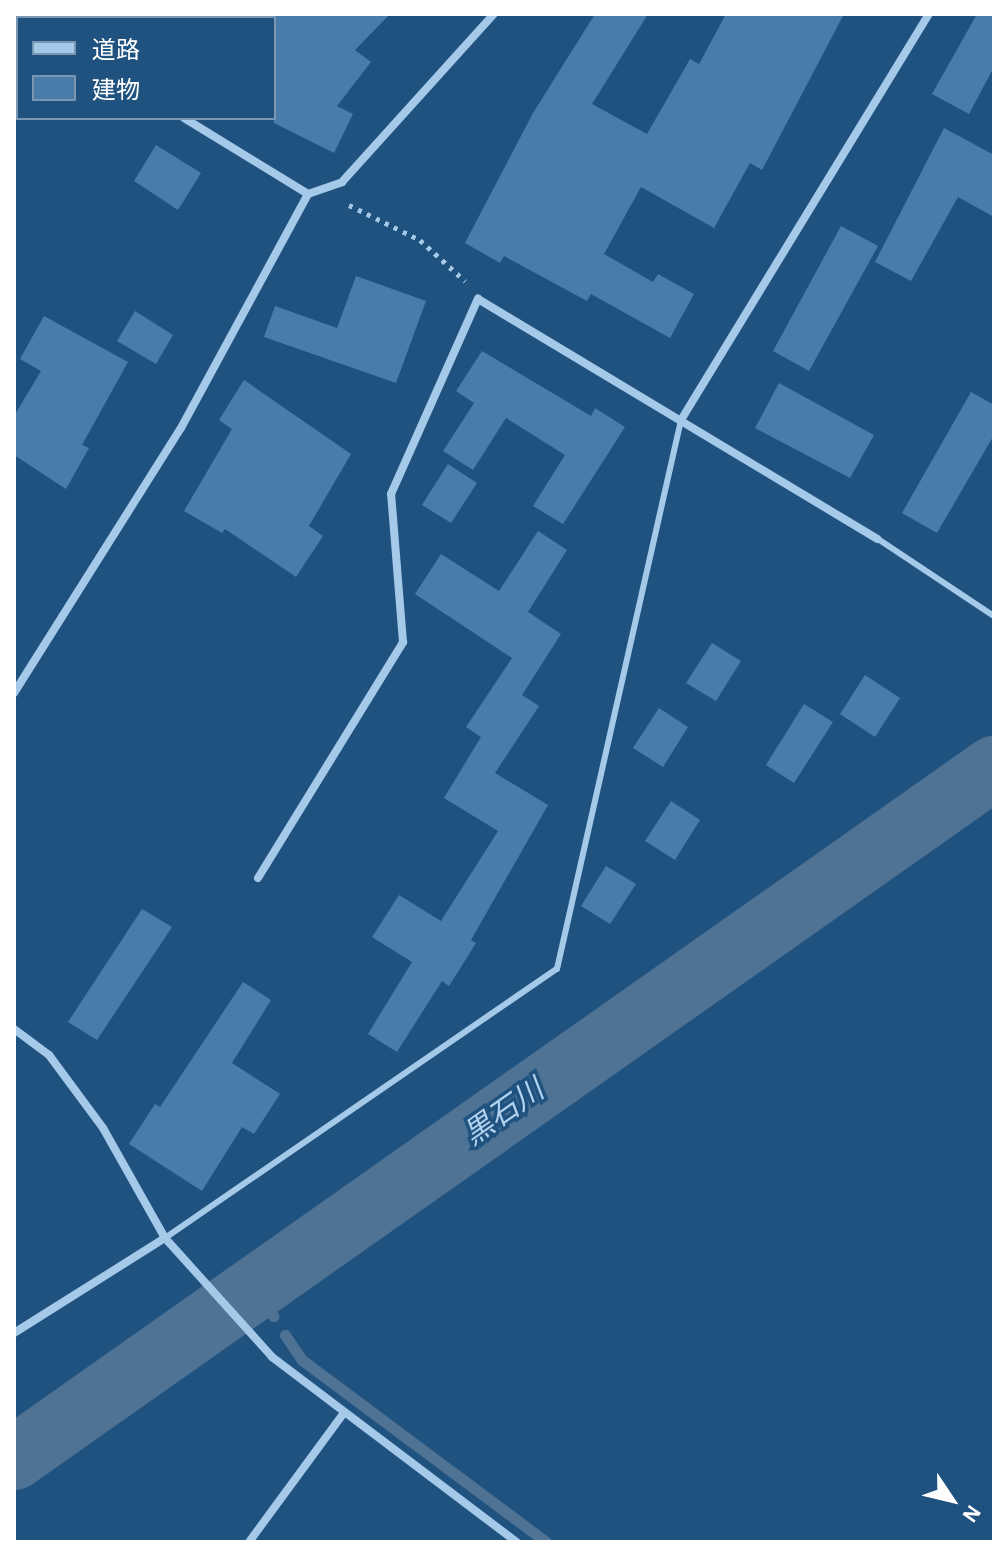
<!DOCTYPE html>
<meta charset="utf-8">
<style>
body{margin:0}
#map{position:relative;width:1008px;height:1556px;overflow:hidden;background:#205280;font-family:"Alegreya Sans","Noto Sans JP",sans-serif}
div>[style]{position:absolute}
.stream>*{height:11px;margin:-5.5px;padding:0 5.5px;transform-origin:5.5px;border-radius:5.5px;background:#4f7394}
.river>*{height:64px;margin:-32px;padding:0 32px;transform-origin:32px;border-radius:32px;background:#4f7394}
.building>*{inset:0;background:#497ca9}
.path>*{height:5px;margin-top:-2.5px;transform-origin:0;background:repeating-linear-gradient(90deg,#a5c9e8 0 4px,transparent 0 10px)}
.lane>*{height:6px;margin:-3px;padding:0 3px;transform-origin:3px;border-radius:3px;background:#a5c9e8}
.street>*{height:8px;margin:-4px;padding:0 4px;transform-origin:4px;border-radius:4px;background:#a5c9e8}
span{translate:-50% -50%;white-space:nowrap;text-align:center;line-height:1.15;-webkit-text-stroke:7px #205280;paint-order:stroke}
.water-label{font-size:30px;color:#b1d3ef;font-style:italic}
.frame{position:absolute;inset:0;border:16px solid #fff;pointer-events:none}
.legend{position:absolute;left:16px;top:16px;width:260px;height:104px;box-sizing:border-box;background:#205280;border:2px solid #7997b3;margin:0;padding:10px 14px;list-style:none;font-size:24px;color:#fff}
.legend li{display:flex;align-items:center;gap:16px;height:40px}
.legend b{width:40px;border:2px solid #7997b3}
.north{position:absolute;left:912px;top:1460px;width:80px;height:80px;-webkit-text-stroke:6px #205280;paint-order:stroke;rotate:125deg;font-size:22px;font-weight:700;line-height:32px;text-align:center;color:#fff}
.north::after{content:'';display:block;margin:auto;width:28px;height:36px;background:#fff;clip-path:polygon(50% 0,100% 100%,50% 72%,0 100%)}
</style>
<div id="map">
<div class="stream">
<i style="left:253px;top:1289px;width:34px;rotate:53deg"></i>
<i style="left:285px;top:1335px;width:30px;rotate:56deg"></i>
<i style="left:302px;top:1360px;width:304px;rotate:36.7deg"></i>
</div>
<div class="river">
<i style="left:14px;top:1458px;width:1199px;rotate:-35.15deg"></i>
</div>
<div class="building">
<i style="clip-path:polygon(274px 14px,390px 14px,355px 50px,371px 62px,337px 106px,353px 114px,334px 153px,274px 123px)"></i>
<i style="clip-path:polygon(595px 14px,648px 14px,592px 104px,647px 134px,690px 59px,699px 64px,726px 14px,844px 14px,762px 170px,750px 163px,714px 228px,641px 187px,604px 254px,653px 282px,658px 274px,694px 294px,670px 338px,591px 294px,587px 301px,504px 256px,500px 263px,465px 243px,533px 113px)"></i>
<i style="clip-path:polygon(977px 14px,994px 14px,994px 67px,969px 114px,932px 94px)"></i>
<i style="clip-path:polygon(944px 128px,994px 155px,994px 217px,958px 197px,911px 281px,875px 262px)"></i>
<i style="clip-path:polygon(156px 145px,201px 173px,178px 210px,134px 181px)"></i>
<i style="clip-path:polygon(841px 226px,878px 246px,809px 371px,773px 351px)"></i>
<i style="clip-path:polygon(356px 276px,426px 301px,396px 383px,264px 337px,275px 306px,337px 328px)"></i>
<i style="clip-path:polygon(135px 311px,173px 335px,156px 364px,117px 341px)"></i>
<i style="clip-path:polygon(44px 316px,128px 362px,82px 445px,89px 448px,66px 489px,14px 455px,14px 416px,41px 371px,20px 359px)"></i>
<i style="clip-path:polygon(482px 351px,591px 416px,595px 408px,625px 427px,563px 524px,533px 506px,565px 455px,506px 418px,473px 470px,443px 451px,474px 403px,456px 391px)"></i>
<i style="clip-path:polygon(244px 380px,351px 454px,309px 526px,323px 536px,296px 577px,225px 529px,222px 533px,184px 511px,232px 429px,219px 420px)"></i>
<i style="clip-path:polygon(779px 383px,874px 435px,850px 478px,755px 428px)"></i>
<i style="clip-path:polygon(971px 392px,994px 405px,994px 435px,937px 533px,902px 513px)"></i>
<i style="clip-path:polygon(448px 464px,477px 483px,451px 523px,422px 505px)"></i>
<i style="clip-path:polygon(538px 531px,567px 550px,528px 612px,561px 634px,522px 695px,539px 706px,495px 773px,548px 805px,471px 940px,476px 943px,449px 986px,442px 981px,397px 1052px,368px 1034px,412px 962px,372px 937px,399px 895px,441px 921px,498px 831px,444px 798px,481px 737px,466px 727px,512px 658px,415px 594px,441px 554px,499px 591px)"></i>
<i style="clip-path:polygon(712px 643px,741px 661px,716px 701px,686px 683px)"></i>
<i style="clip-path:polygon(865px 675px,900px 698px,875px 737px,840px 714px)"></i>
<i style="clip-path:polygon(804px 704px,833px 722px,794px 783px,766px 765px)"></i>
<i style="clip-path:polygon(659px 708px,688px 727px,663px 767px,633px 748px)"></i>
<i style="clip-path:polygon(671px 801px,700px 820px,675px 860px,645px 841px)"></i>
<i style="clip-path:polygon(606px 866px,636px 884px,610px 924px,581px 906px)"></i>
<i style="clip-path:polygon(142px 909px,172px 927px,97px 1040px,68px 1022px)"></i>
<i style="clip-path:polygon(243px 982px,271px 1000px,232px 1063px,280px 1094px,254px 1134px,242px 1127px,202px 1191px,129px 1144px,155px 1104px,160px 1107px)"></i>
</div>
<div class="path">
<i style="left:349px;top:205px;width:79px;rotate:26.2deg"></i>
<i style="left:420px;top:240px;width:61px;rotate:42.3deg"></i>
</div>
<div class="lane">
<i style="left:878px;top:539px;width:139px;rotate:33.6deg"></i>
<i style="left:165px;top:1238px;width:475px;rotate:-34.5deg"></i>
<i style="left:557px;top:969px;width:563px;rotate:-77.27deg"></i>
</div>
<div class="street">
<i style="left:14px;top:14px;width:7px;rotate:34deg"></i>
<i style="left:184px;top:118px;width:145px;rotate:31.5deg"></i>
<i style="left:681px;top:420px;width:476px;rotate:-58.6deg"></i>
<i style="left:14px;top:693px;width:313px;rotate:-57.8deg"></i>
<i style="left:181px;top:428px;width:266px;rotate:-61.5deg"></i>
<i style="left:308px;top:194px;width:36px;rotate:-19deg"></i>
<i style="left:342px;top:182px;width:227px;rotate:-47.9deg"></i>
<i style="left:258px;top:878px;width:277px;rotate:-58.4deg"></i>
<i style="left:403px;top:642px;width:148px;rotate:-94.6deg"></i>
<i style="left:391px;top:494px;width:214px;rotate:-66deg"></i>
<i style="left:478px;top:299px;width:466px;rotate:31deg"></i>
<i style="left:14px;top:1029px;width:44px;rotate:36.6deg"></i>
<i style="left:49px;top:1055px;width:91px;rotate:53.5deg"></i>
<i style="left:103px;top:1128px;width:126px;rotate:60.6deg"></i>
<i style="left:165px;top:1238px;width:160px;rotate:48deg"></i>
<i style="left:272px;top:1357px;width:307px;rotate:37.1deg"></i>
<i style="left:14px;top:1333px;width:178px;rotate:-32.2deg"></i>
<i style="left:249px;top:1542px;width:159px;rotate:-53.7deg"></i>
</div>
<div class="water-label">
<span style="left:504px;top:1113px;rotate:-35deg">黒石川</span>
</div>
<div class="frame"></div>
<ul class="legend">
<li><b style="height:10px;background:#a5c9e8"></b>道路</li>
<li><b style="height:22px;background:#497ca9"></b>建物</li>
</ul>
<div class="north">N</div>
</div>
